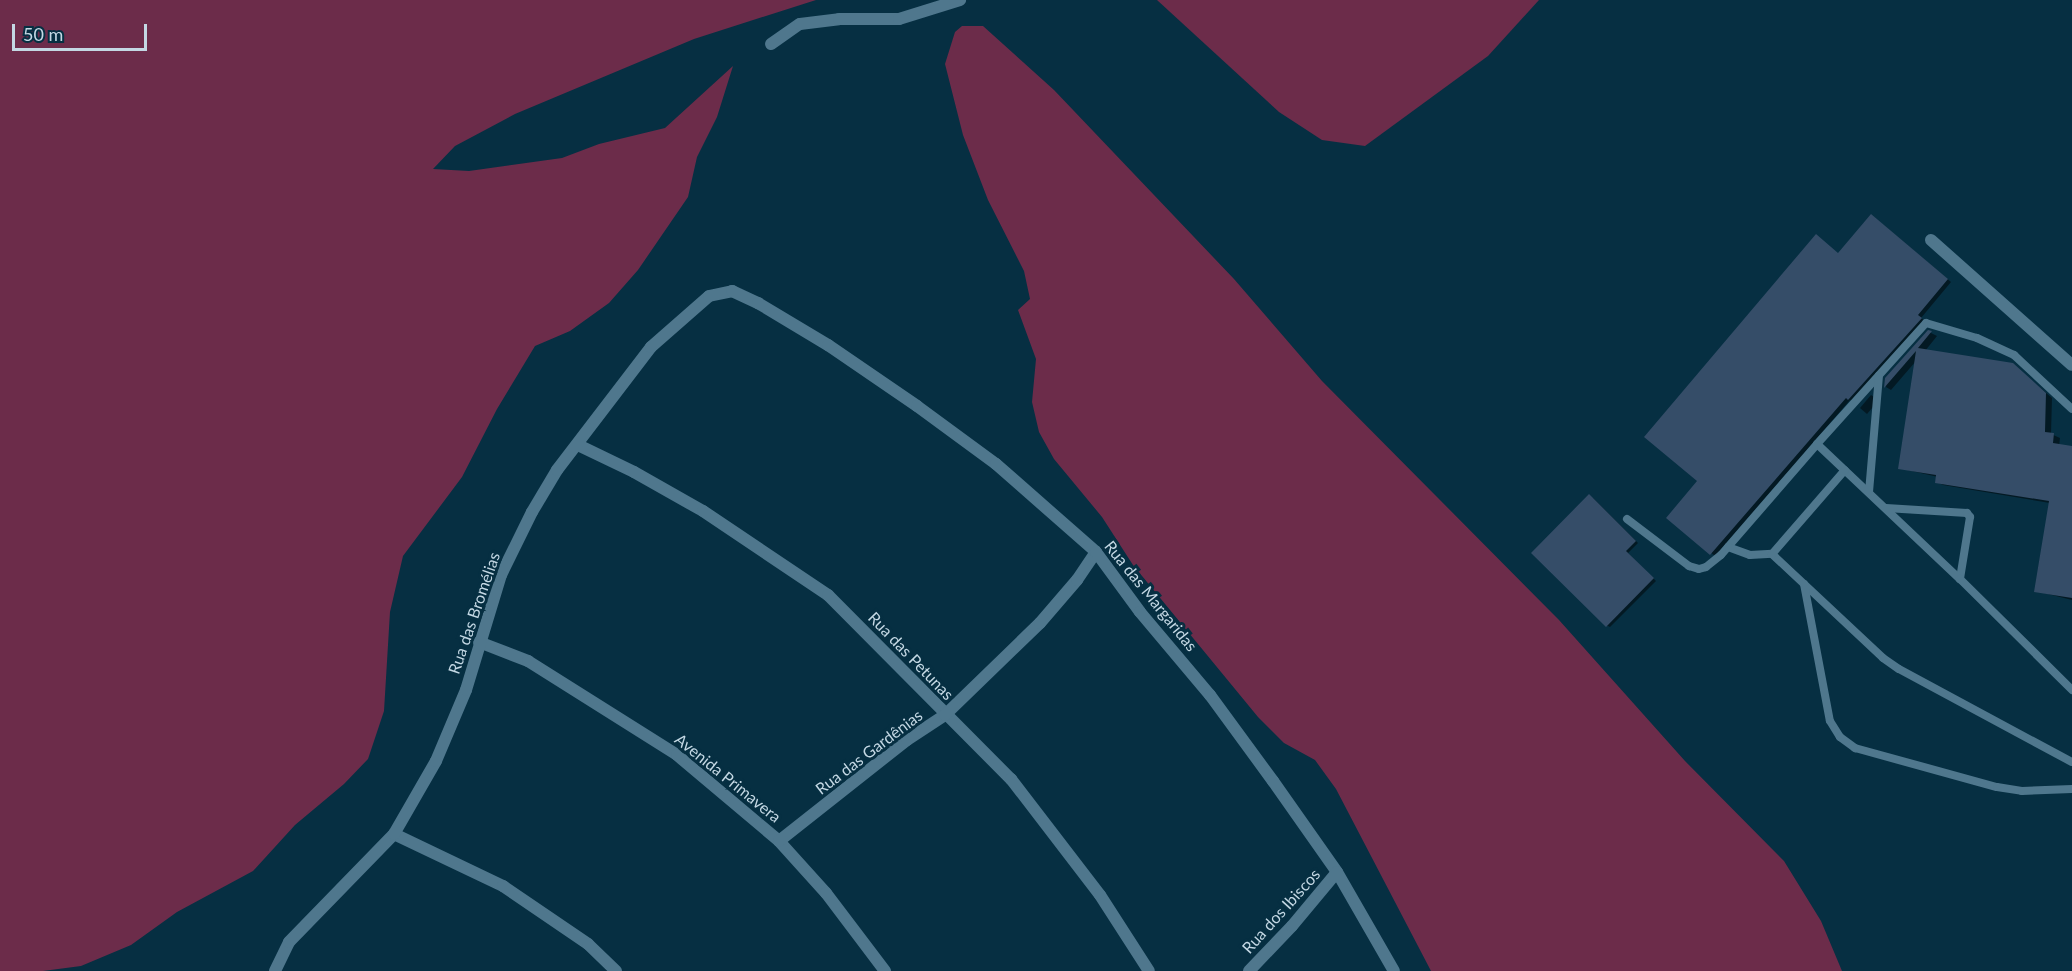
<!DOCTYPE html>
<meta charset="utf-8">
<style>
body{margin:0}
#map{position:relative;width:2072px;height:971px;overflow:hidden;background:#062f42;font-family:Lato,sans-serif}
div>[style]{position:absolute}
.green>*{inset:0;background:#6c2c4a}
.shadow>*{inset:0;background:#0007}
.building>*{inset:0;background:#354d68}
.lane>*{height:8px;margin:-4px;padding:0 4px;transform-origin:4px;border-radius:4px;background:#4f778d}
.street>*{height:12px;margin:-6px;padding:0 6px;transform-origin:6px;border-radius:6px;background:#4f778d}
span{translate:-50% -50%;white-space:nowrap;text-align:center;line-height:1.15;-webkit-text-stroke:6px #062f42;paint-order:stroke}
.street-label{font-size:16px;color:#c4d8e4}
.scale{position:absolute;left:12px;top:24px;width:135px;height:27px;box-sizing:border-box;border:3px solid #c4d8e4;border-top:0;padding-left:8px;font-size:18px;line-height:21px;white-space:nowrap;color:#c4d8e4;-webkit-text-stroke:4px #062f42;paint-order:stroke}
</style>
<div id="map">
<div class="green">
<i style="clip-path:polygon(0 0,816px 0,694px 39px,515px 114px,455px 146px,433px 169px,469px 171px,562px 158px,599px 144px,665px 128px,733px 66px,717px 117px,697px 157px,688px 197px,638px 270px,609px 303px,570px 331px,535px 346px,497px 409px,462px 477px,403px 556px,390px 612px,384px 711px,368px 759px,344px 784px,295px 825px,253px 871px,177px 912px,131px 945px,81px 966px,43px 971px,0 971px)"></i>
<i style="clip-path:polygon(1157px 0,1539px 0,1488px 56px,1365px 146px,1322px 140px,1279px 112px)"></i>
<i style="clip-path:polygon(962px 26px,983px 26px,1054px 90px,1234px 279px,1322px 381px,1559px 620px,1685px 761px,1784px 861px,1821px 921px,1842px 971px,1431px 971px,1336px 789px,1315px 760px,1284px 743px,1258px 717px,1133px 565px,1102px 517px,1054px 459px,1039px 432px,1032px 402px,1036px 359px,1018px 310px,1030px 299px,1024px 271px,988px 200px,963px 135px,945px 64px,955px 32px)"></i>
</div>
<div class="shadow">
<i style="clip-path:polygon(1875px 218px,1951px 282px,1921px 318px,1925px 321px,1852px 401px,1850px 400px,1715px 556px,1668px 517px,1699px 481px,1839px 254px)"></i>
<i style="clip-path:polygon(1929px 332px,1937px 336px,1925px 351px,2013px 365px,2052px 398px,2051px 434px,2060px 438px,2059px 446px,2072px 448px,2072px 600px,2036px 591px,2050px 503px,1943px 485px,1937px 482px,1938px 477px,1899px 468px,1916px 361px,1891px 390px,1886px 387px,1887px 378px)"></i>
<i style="clip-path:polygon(1871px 395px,1874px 397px,1873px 407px,1867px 414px,1860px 408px)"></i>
<i style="clip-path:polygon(1593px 498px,1638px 543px,1628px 553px,1656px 581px,1610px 627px,1606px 625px)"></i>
</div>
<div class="building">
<i style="clip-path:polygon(1871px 214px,1948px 279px,1918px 315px,1922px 318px,1848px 400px,1846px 398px,1710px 555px,1666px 518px,1697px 481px,1644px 437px,1816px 234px,1838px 253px)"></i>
<i style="clip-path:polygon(1928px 330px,1932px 331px,1918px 348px,2013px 363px,2046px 393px,2045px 432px,2054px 433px,2053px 443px,2072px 446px,2072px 598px,2034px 592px,2049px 501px,1935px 483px,1936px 475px,1898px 469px,1916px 351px,1884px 388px,1885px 378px)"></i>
<i style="clip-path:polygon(1589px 494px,1636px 541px,1626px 551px,1654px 578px,1606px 627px,1531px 553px)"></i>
</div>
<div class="lane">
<i style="left:1817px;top:444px;width:163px;rotate:-48deg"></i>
<i style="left:1926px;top:323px;width:53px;rotate:16.4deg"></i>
<i style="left:1977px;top:338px;width:41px;rotate:24.7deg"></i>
<i style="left:2014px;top:355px;width:79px;rotate:43deg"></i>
<i style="left:1869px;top:492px;width:117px;rotate:-85.1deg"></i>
<i style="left:1886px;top:508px;width:81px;rotate:3.5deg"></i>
<i style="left:1967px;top:513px;width:5px;rotate:53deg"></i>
<i style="left:1970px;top:517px;width:63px;rotate:99.2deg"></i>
<i style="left:1627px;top:519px;width:78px;rotate:37.2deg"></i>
<i style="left:1689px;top:566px;width:10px;rotate:17deg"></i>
<i style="left:1699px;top:569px;width:7px;rotate:-16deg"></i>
<i style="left:1706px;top:567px;width:19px;rotate:-39deg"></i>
<i style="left:1721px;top:555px;width:147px;rotate:-49.1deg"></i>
<i style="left:1817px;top:444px;width:197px;rotate:43.4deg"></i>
<i style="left:1960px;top:579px;width:158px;rotate:44.7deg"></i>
<i style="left:1728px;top:547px;width:23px;rotate:20deg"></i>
<i style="left:1750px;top:555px;width:22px;rotate:-3deg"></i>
<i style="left:1772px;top:554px;width:152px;rotate:43.1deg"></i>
<i style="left:1883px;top:658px;width:19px;rotate:35deg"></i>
<i style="left:1899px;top:669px;width:196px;rotate:28.3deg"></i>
<i style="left:1772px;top:554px;width:111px;rotate:-49deg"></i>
<i style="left:1804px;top:584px;width:139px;rotate:79.3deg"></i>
<i style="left:1830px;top:721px;width:19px;rotate:58deg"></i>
<i style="left:1840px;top:737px;width:19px;rotate:36deg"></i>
<i style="left:1855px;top:748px;width:147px;rotate:15.4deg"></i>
<i style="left:1997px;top:787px;width:25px;rotate:9deg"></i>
<i style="left:2022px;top:791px;width:50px;rotate:-2.3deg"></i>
</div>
<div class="street">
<i style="left:771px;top:44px;width:35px;rotate:-35deg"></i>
<i style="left:800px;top:24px;width:39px;rotate:-7deg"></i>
<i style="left:839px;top:19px;width:60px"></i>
<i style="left:899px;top:19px;width:64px;rotate:-17.3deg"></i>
<i style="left:1931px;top:240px;width:188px;rotate:41.6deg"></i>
<i style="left:578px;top:445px;width:62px;rotate:25.7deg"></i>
<i style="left:634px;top:472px;width:79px;rotate:29.5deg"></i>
<i style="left:703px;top:511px;width:151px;rotate:33.9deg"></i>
<i style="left:828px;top:595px;width:260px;rotate:45.2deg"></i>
<i style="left:1011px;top:779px;width:146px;rotate:52.5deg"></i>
<i style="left:1100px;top:895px;width:90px;rotate:57.2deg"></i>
<i style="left:479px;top:642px;width:53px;rotate:21.2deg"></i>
<i style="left:528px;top:661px;width:176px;rotate:32.2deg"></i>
<i style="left:677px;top:755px;width:133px;rotate:40.1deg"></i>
<i style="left:779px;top:841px;width:70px;rotate:47.9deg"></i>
<i style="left:826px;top:893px;width:98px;rotate:52.9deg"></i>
<i style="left:394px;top:834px;width:121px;rotate:25.5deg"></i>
<i style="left:503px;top:886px;width:103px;rotate:34.3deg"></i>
<i style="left:588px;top:944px;width:39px;rotate:44deg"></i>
<i style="left:779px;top:841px;width:163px;rotate:-38.3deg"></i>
<i style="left:907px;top:740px;width:45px;rotate:-33.3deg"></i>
<i style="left:945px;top:715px;width:132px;rotate:-44.1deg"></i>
<i style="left:1040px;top:623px;width:57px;rotate:-49.3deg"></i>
<i style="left:1077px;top:580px;width:34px;rotate:-56deg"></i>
<i style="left:275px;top:971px;width:32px;rotate:-64deg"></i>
<i style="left:289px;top:942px;width:151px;rotate:-45.8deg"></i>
<i style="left:394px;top:834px;width:84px;rotate:-60.1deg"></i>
<i style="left:436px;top:761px;width:77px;rotate:-67.1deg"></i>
<i style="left:466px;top:690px;width:120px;rotate:-73.1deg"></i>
<i style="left:501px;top:575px;width:70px;rotate:-63.8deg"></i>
<i style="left:532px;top:512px;width:49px;rotate:-59.2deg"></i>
<i style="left:557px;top:470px;width:155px;rotate:-52.6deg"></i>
<i style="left:651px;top:347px;width:77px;rotate:-41.3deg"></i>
<i style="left:709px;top:296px;width:24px;rotate:-12deg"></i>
<i style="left:732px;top:291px;width:29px;rotate:25deg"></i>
<i style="left:758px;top:303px;width:82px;rotate:31deg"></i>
<i style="left:828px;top:345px;width:108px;rotate:34.4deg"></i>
<i style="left:917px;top:406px;width:98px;rotate:36.3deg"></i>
<i style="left:996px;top:464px;width:133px;rotate:41.3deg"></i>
<i style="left:1096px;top:552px;width:74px;rotate:53.7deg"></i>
<i style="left:1140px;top:612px;width:109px;rotate:49.9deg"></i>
<i style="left:1210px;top:695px;width:107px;rotate:53.8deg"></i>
<i style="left:1273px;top:781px;width:111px;rotate:54.9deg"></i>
<i style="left:1337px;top:872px;width:114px;rotate:60.1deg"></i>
<i style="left:1249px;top:971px;width:62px;rotate:-46.3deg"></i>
<i style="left:1292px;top:926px;width:70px;rotate:-50.2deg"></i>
</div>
<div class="street-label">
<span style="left:1151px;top:596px;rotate:51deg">Rua das Margaridas</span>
<span style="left:474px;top:613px;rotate:-71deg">Rua das Bromélias</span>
<span style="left:911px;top:656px;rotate:46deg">Rua das Petunas</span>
<span style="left:869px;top:752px;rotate:-37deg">Rua das Gardênias</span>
<span style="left:728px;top:778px;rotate:39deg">Avenida Primavera</span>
<span style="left:1281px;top:911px;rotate:-48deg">Rua dos Ibiscos</span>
</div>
<div class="scale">50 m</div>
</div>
